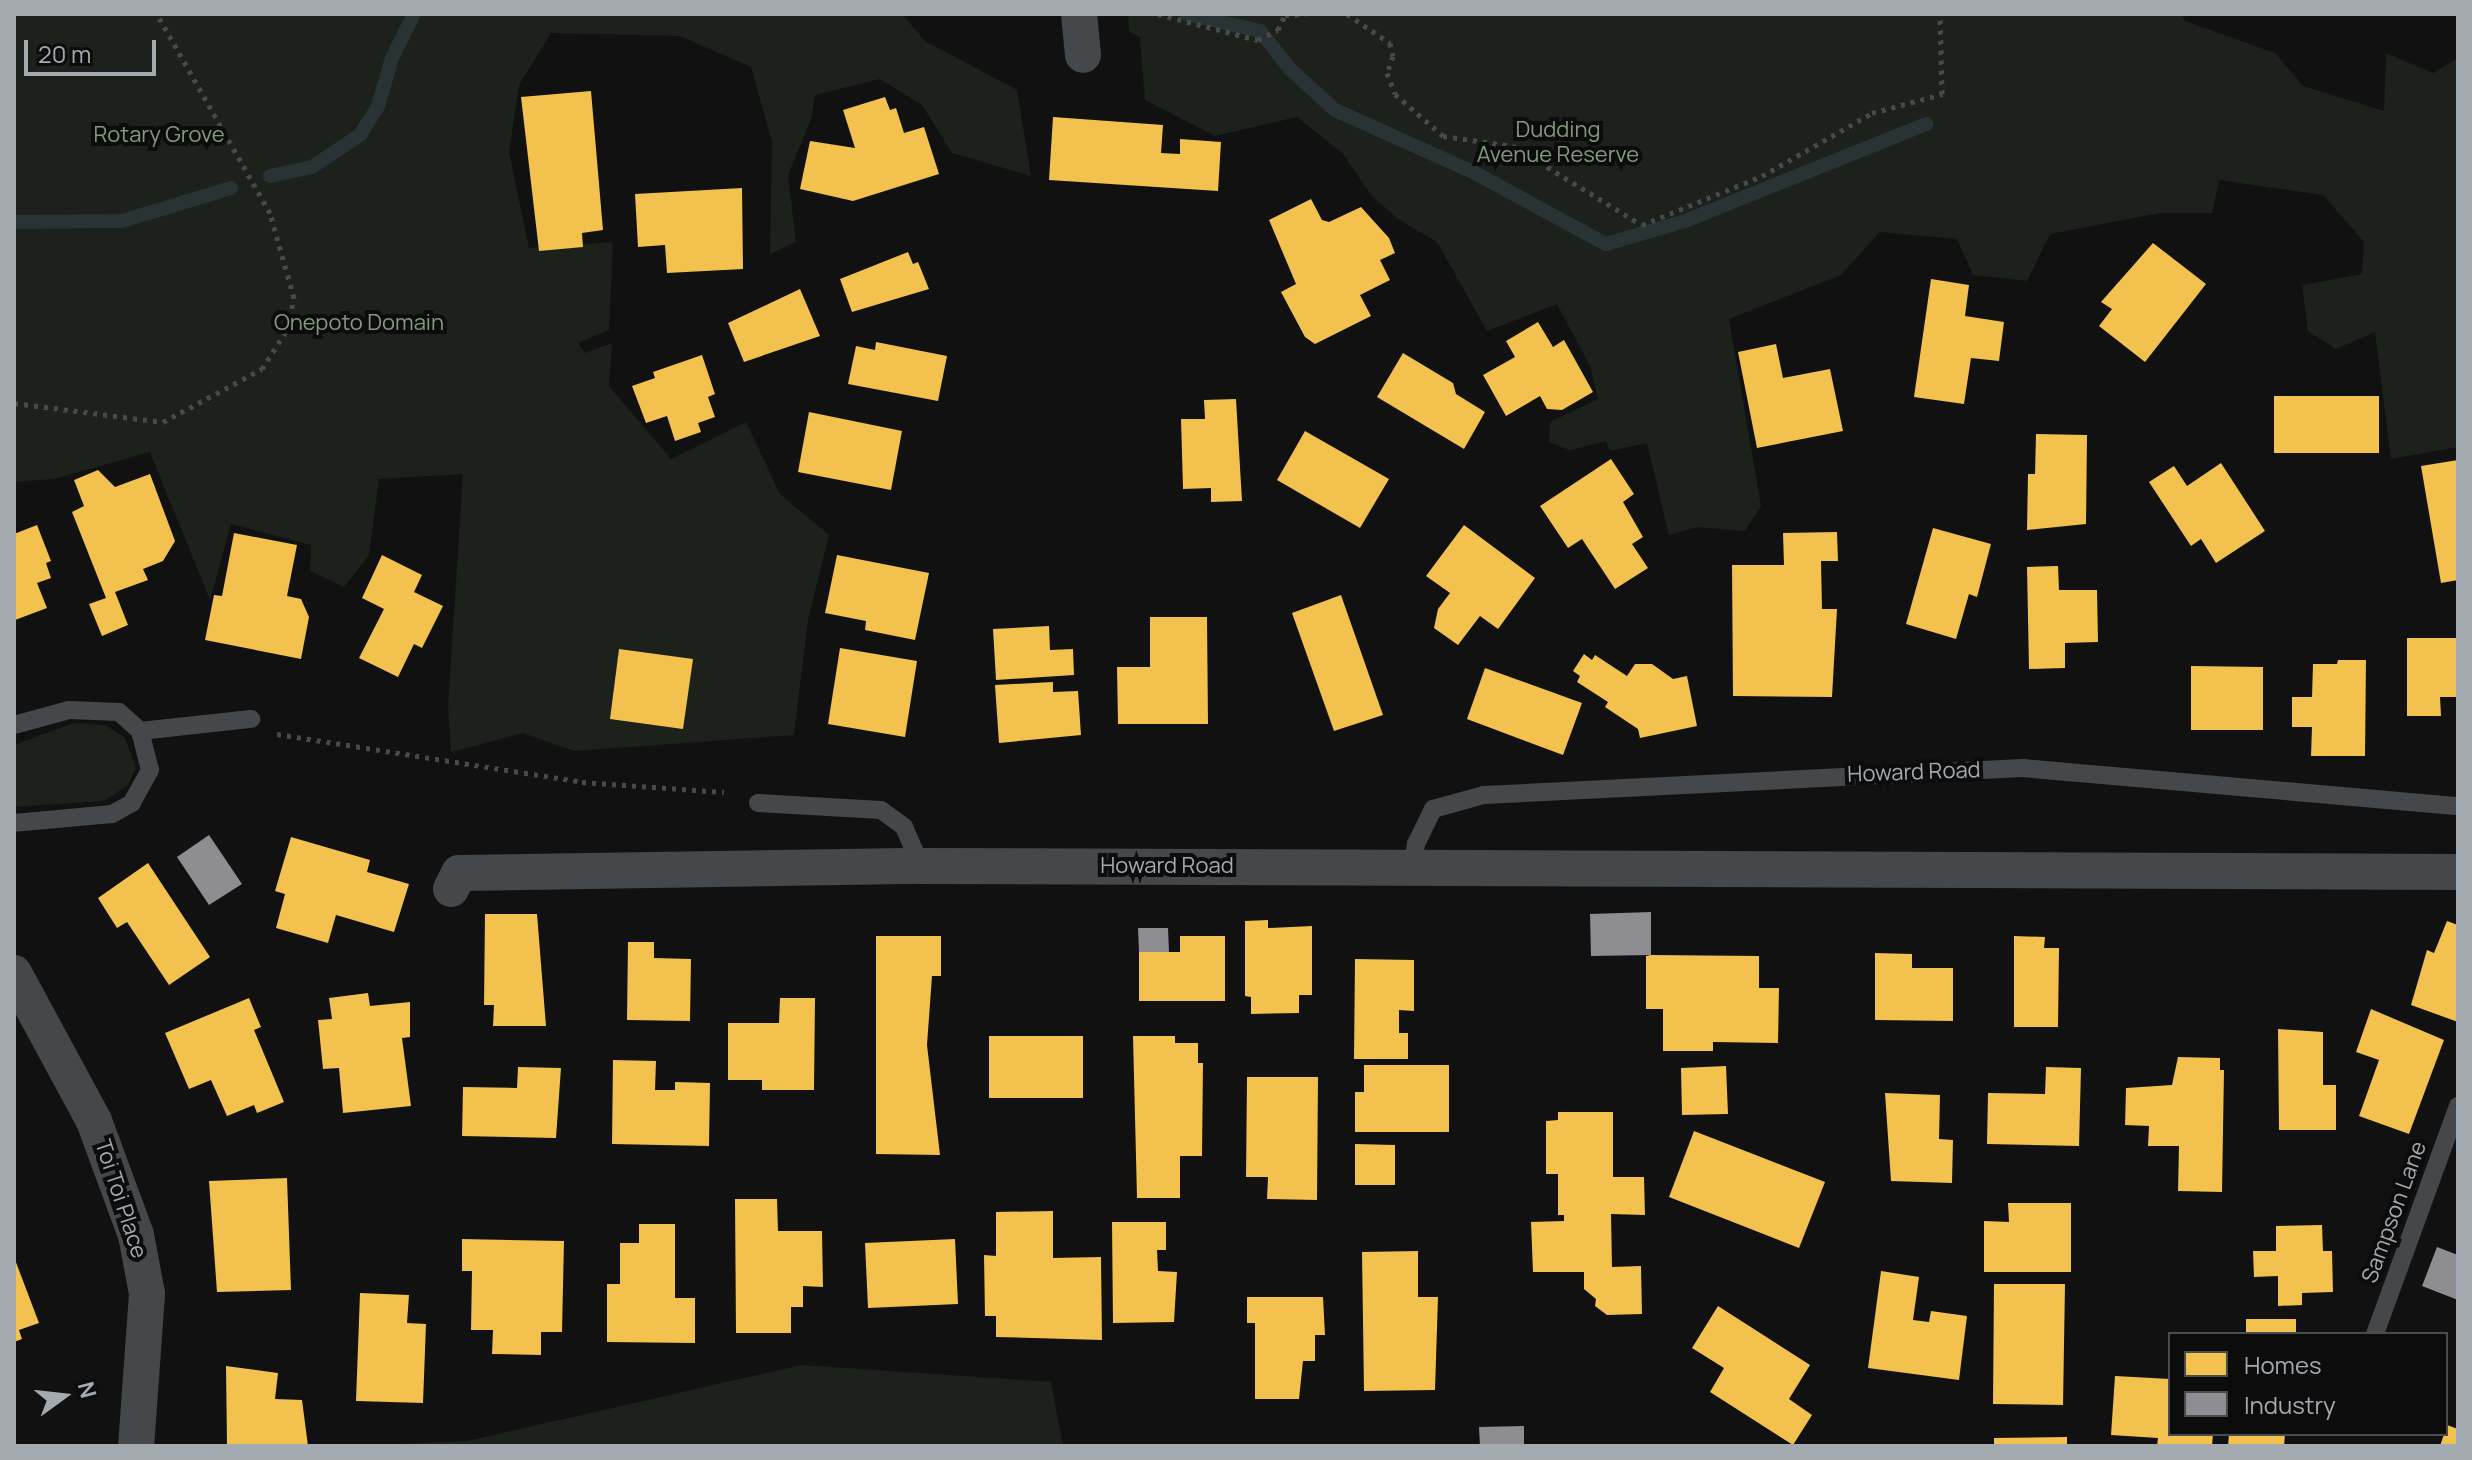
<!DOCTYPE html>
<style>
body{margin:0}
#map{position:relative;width:2472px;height:1460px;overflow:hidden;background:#111112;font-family:Manrope,sans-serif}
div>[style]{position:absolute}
.green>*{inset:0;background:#1c211c}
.homes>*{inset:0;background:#f2c14e}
.industry>*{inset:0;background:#8d8d92}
.stream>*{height:14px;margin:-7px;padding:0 7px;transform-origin:7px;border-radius:7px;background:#293335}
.path>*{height:5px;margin-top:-2.5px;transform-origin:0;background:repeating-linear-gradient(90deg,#47494b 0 4px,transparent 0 10px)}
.service>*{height:18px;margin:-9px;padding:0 9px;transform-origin:9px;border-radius:9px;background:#45484a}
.minor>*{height:36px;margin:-18px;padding:0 18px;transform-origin:18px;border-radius:18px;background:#45484a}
span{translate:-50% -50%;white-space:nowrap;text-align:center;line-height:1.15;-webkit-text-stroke:8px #0c0c0d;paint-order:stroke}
.park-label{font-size:22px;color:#829b7c}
.street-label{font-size:22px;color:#a3abb1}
.frame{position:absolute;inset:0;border:16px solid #a3abb1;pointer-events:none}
.legend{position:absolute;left:2168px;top:1332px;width:280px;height:104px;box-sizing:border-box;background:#0c0c0d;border:2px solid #484c4f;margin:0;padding:10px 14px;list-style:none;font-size:24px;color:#a3abb1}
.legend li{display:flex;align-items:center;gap:16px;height:40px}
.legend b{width:40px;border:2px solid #484c4f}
.north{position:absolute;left:24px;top:1356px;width:80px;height:80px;-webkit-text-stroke:6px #0c0c0d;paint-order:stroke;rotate:75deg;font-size:22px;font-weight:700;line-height:32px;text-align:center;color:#a3abb1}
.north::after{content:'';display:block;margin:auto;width:28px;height:36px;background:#a3abb1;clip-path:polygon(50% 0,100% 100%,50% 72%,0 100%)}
.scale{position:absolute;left:24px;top:40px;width:132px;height:36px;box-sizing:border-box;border:4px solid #a3abb1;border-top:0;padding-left:10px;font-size:24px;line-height:28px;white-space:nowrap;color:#a3abb1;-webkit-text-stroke:6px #0c0c0d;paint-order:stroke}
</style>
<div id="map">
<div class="green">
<i style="clip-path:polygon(14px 14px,902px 14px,925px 41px,1017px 90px,1031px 176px,952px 153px,922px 105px,880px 79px,815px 95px,811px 119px,788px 175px,796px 242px,770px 254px,772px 142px,751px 67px,680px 36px,551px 33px,519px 85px,509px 152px,529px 248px,613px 242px,609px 330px,578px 343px,585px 353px,612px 343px,609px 386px,671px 459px,746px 422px,780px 494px,829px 535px,808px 620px,794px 735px,574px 751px,523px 733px,451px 752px,448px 706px,463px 474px,379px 479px,369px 555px,344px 587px,310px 571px,311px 545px,231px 524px,210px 600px,150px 452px,54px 479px,14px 482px)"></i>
<i style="clip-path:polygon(1128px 14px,2181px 14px,2185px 21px,2275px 53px,2303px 86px,2384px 111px,2386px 53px,2433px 73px,2458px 58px,2458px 447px,2391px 459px,2375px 332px,2336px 349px,2308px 331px,2302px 285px,2362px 274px,2364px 242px,2323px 195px,2219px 180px,2212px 213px,2160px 213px,2050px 234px,2027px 281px,1973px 275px,1957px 239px,1880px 232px,1841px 275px,1729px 319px,1761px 506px,1745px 531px,1697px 527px,1669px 535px,1647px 443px,1610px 451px,1606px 441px,1570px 450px,1549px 442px,1550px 422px,1598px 399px,1590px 366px,1557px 304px,1487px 331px,1437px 242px,1398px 219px,1371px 195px,1343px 154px,1297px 117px,1215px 136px,1145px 100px,1140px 37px,1129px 31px)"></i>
<i style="clip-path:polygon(74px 723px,105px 725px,125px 738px,136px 768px,128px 785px,104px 801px,14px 807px,14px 745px)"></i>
<i style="clip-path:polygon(802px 1365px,1051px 1382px,1063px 1446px,350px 1446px,467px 1441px)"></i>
</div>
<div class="homes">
<i style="clip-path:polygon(591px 91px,603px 230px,582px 233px,583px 247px,539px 251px,521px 97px)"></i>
<i style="clip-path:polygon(885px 97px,890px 110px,896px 108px,904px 133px,924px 127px,939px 174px,853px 201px,800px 189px,810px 141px,855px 148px,843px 110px)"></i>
<i style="clip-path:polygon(1053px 117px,1163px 125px,1161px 153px,1180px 154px,1180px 139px,1221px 142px,1218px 191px,1049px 180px)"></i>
<i style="clip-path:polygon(742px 188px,743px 269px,667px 273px,665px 245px,638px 247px,635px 194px)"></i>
<i style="clip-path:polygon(1311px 199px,1322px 220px,1329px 222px,1361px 207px,1389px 238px,1395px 253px,1380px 260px,1390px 280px,1360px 295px,1371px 316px,1315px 344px,1305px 337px,1281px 292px,1296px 284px,1269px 220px)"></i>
<i style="clip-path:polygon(2153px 243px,2206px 284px,2145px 362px,2099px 326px,2112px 309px,2101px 302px)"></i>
<i style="clip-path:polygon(908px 252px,913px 264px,918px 262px,929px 289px,852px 312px,840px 279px)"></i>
<i style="clip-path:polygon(1931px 279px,1969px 285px,1965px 316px,2004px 322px,1999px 361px,1971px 358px,1964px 404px,1914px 397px)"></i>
<i style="clip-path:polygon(800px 289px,820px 336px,744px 362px,728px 323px)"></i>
<i style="clip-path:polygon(1538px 322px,1553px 347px,1564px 340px,1593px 392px,1562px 410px,1547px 409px,1540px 396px,1506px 416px,1483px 375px,1515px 357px,1506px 341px)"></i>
<i style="clip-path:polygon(876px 342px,947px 356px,938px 401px,848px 384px,856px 346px,875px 350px)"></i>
<i style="clip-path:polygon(1776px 344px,1783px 378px,1830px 369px,1843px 431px,1757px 448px,1738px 352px)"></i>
<i style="clip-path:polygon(1403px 353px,1453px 383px,1456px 394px,1485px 412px,1464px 449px,1377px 397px)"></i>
<i style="clip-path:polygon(702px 355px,715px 394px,708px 397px,715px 417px,698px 423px,701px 432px,675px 441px,667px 416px,646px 423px,632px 386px,655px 378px,653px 372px)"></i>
<i style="clip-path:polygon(2274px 396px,2379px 396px,2379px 453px,2274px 453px)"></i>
<i style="clip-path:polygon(1236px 399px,1242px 501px,1211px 502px,1211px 488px,1183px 489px,1181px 419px,1205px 419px,1204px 400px)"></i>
<i style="clip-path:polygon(809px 412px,902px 431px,891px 490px,798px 472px)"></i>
<i style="clip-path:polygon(1305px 431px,1389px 479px,1360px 528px,1277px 480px)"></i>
<i style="clip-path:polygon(2036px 434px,2087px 435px,2086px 524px,2027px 530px,2028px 474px,2035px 474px)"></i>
<i style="clip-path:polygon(1611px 459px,1634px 494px,1623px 502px,1643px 537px,1632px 544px,1648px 568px,1615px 589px,1582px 539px,1568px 548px,1540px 506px)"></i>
<i style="clip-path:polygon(2458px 460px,2458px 580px,2441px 583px,2421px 466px)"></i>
<i style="clip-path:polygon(2221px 463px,2265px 531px,2216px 563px,2201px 539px,2191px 546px,2149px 482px,2174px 466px,2187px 486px)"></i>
<i style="clip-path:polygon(98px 470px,115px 487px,150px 474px,175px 541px,163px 561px,143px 569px,148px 580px,115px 592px,128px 625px,102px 636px,89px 604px,106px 598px,72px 512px,84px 506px,74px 480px)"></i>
<i style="clip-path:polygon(37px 525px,51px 561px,46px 563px,51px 578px,37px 583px,47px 608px,15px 620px,14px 534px)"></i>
<i style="clip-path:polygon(1464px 525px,1535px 578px,1498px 629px,1480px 616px,1458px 645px,1434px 628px,1438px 609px,1450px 593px,1426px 576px)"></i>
<i style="clip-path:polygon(1933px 528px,1991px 544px,1977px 597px,1969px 594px,1956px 639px,1906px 624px)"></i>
<i style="clip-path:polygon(1837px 532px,1838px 561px,1821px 561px,1822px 609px,1837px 609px,1832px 697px,1733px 696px,1732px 565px,1784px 565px,1783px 533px)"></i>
<i style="clip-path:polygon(234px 533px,297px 545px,287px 596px,301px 599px,309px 617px,301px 659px,205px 640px,214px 595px,222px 596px)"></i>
<i style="clip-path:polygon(382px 555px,422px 575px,414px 592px,443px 606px,422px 648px,414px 644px,398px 677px,359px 658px,384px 609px,362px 598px)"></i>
<i style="clip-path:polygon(837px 555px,929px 573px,915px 640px,865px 630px,866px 621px,825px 613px)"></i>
<i style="clip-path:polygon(2058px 566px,2059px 590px,2097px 590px,2098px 642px,2065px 643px,2065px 668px,2029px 669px,2027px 567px)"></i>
<i style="clip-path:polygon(1341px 595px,1383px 715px,1334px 731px,1292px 613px)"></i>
<i style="clip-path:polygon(1150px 617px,1207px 617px,1208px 724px,1118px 724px,1117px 667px,1150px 667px)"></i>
<i style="clip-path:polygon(1049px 626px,1050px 650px,1073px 649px,1074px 675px,996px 680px,993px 629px)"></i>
<i style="clip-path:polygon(2407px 638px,2458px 638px,2458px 697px,2440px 697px,2441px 716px,2407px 716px)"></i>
<i style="clip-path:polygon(840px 648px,917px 661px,905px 737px,828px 724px)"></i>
<i style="clip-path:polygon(619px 649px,693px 659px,683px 729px,610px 719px)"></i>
<i style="clip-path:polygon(1584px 654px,1592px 660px,1595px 655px,1627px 676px,1635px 664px,1652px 664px,1673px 679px,1687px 676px,1697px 726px,1640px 738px,1638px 729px,1605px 707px,1608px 702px,1577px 682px,1580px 676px,1573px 671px)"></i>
<i style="clip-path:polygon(2338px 660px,2366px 660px,2365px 756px,2311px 756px,2312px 727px,2292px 727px,2292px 697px,2312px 697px,2313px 664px,2337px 664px)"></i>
<i style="clip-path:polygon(2191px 666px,2263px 667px,2263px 730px,2191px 730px)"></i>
<i style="clip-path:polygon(1485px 668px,1582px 703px,1563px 755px,1467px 719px)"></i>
<i style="clip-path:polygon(1053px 682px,1053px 692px,1078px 691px,1081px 735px,999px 743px,995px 685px)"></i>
<i style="clip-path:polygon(291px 837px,370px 860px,367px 872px,409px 884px,394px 932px,336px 915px,328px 943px,276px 928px,285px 894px,275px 891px)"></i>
<i style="clip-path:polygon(148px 863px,210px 957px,169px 985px,127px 922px,117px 928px,98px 898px)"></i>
<i style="clip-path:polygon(485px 914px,537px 914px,546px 1026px,493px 1026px,494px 1005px,484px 1005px)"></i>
<i style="clip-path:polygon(1268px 920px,1268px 928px,1312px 926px,1312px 995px,1299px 995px,1299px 1013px,1251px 1014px,1251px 997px,1245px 996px,1245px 921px)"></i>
<i style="clip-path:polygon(2447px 921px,2458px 925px,2458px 1022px,2411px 1005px,2427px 950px,2434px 953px)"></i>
<i style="clip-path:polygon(876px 936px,941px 936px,941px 976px,932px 976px,927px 1045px,940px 1155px,876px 1154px)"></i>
<i style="clip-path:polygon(1180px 936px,1225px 936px,1225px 1001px,1139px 1001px,1139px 952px,1180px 952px)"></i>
<i style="clip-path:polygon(2014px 936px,2045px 937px,2044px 948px,2059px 948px,2058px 1027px,2014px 1027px)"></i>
<i style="clip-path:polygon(628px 942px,654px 942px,654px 958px,691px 959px,690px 1021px,627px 1020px)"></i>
<i style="clip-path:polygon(1875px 953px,1912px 954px,1912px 968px,1953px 968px,1953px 1021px,1875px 1020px)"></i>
<i style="clip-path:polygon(1651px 955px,1759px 956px,1759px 988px,1779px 988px,1778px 1043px,1713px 1042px,1713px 1051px,1663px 1051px,1663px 1009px,1646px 1009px,1646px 956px)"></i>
<i style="clip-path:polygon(1355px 959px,1414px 960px,1414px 1011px,1399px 1010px,1399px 1033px,1408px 1033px,1408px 1059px,1354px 1059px)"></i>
<i style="clip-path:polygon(368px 993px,370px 1006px,410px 1002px,410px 1037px,402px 1038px,411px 1106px,343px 1113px,339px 1068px,323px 1069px,318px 1020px,332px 1019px,329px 998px)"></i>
<i style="clip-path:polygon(249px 998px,261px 1027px,254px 1030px,284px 1102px,257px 1113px,254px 1105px,227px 1116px,211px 1080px,189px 1089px,165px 1033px)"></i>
<i style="clip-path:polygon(780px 998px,815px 998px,814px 1090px,762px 1090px,762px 1080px,728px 1080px,728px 1023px,779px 1023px)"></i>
<i style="clip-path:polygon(2371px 1009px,2444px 1040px,2409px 1134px,2359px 1116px,2379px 1060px,2356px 1052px)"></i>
<i style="clip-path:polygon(2278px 1029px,2323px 1032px,2323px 1085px,2336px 1085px,2336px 1130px,2279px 1130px)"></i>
<i style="clip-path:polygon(989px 1036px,1083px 1036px,1083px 1098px,989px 1098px)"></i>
<i style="clip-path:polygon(1133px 1036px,1175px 1036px,1175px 1043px,1198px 1043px,1198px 1063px,1203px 1063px,1202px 1156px,1180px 1156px,1180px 1198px,1137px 1198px)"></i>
<i style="clip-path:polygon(2178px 1057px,2220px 1058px,2220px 1070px,2224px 1070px,2222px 1192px,2178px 1191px,2179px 1146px,2148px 1146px,2149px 1126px,2125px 1125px,2126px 1088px,2172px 1085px)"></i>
<i style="clip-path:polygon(613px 1060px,656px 1061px,655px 1090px,675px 1090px,675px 1082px,710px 1083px,709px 1146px,612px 1144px)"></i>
<i style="clip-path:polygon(1364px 1065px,1449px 1065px,1449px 1132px,1355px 1132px,1355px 1092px,1364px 1092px)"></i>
<i style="clip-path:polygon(1726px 1066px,1728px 1114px,1682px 1115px,1681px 1068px)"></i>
<i style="clip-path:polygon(518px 1067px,561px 1068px,556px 1138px,462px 1136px,463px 1087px,517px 1088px)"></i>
<i style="clip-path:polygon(2046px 1067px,2081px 1068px,2079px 1146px,1987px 1144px,1988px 1093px,2045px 1094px)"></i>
<i style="clip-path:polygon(1247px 1077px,1318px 1077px,1317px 1200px,1267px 1199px,1268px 1177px,1246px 1177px)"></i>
<i style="clip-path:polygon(1885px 1093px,1940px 1095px,1939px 1139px,1953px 1140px,1952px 1183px,1891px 1181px)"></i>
<i style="clip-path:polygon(1558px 1112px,1613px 1112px,1613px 1177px,1644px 1177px,1645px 1215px,1611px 1214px,1612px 1267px,1641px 1266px,1642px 1314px,1607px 1315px,1595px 1306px,1596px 1299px,1584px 1289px,1584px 1272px,1533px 1272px,1531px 1222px,1564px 1221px,1564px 1215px,1558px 1215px,1558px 1174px,1546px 1174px,1546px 1121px,1558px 1120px)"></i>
<i style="clip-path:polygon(1694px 1131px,1825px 1182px,1799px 1248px,1669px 1197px)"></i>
<i style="clip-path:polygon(1355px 1144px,1395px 1145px,1395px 1185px,1355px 1185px)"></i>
<i style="clip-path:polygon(287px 1178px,291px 1290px,217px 1292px,209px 1181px)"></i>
<i style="clip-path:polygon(735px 1199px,777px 1199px,778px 1231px,822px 1231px,823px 1287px,803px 1286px,803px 1307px,791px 1307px,791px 1333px,736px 1333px)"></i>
<i style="clip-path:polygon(2008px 1203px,2071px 1203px,2071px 1272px,1984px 1272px,1984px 1221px,2009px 1222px)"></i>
<i style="clip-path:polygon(1053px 1211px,1053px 1258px,1101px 1257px,1102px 1340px,996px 1337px,996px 1316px,985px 1316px,984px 1255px,996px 1256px,996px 1212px)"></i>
<i style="clip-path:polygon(1112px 1222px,1166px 1222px,1166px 1250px,1157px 1250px,1158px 1271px,1177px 1272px,1174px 1322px,1113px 1323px)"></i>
<i style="clip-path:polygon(639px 1224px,675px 1224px,675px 1298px,695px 1298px,695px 1343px,607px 1342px,607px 1284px,620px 1284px,620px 1243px,639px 1243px)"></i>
<i style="clip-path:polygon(2322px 1225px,2323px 1251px,2332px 1251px,2333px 1292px,2302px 1293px,2302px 1305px,2278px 1306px,2278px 1276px,2254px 1277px,2253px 1251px,2276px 1251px,2276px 1226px)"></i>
<i style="clip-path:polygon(462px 1239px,564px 1241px,562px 1332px,541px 1332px,541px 1355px,492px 1354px,493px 1330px,471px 1330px,472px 1271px,462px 1271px)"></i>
<i style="clip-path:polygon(955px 1239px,958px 1304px,868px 1308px,865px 1243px)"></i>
<i style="clip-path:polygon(1418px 1251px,1418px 1297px,1438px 1297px,1435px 1390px,1364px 1391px,1362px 1252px)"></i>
<i style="clip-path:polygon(14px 1257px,39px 1323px,19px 1330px,22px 1339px,14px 1342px)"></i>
<i style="clip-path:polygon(1881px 1271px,1919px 1277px,1913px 1320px,1929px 1322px,1931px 1311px,1967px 1316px,1959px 1380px,1868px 1368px)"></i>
<i style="clip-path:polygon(1994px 1284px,2065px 1284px,2063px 1405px,1993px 1404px)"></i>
<i style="clip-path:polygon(360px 1293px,409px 1295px,407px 1323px,426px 1324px,423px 1403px,356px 1401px)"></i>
<i style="clip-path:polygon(1247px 1297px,1323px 1297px,1325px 1335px,1315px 1335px,1315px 1361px,1303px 1361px,1299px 1399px,1255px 1399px,1255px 1323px,1247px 1323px)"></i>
<i style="clip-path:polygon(1718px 1306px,1810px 1365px,1789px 1399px,1812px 1415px,1793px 1445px,1710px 1392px,1724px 1368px,1692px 1348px)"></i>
<i style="clip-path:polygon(2246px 1319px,2296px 1319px,2296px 1334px,2246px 1334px)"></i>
<i style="clip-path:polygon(226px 1366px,278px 1373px,275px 1399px,302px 1400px,308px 1446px,227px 1446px)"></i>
<i style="clip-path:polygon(2115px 1376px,2170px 1379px,2170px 1434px,2213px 1434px,2212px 1446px,2157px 1446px,2158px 1438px,2111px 1435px)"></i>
<i style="clip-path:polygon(2447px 1425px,2458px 1429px,2458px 1446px,2440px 1446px)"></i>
<i style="clip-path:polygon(2229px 1434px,2285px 1434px,2284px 1446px,2228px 1446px)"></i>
<i style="clip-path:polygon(2067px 1437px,2067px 1446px,1994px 1446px,1994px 1438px)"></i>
</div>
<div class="industry">
<i style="clip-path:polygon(209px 835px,242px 884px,209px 905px,177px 857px)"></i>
<i style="clip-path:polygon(1651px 912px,1651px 955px,1591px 956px,1590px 914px)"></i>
<i style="clip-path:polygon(1138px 928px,1168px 928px,1169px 952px,1139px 952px)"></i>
<i style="clip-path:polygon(2437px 1247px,2458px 1255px,2458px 1300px,2422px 1286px)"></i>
<i style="clip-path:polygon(1524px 1426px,1524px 1446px,1480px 1446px,1479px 1427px)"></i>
</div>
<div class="stream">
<i style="left:1186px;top:14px;width:76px;rotate:12.9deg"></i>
<i style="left:1260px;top:31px;width:48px;rotate:51.7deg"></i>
<i style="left:1290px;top:69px;width:61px;rotate:42.3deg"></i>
<i style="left:1335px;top:110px;width:154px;rotate:24.2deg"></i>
<i style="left:1475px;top:173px;width:149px;rotate:28.5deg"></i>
<i style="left:1606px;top:244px;width:82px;rotate:-16.2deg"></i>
<i style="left:1685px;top:221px;width:260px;rotate:-21.9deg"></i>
<i style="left:270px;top:176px;width:43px;rotate:-12.1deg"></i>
<i style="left:312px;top:167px;width:58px;rotate:-33.7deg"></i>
<i style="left:360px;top:135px;width:34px;rotate:-58deg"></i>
<i style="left:378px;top:106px;width:50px;rotate:-73.7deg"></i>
<i style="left:392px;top:58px;width:49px;rotate:-63.4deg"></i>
<i style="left:14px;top:222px;width:108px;rotate:-0.5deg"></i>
<i style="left:122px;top:221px;width:114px;rotate:-16.8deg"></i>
</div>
<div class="path">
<i style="left:1158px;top:14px;width:103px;rotate:14.6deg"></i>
<i style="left:1258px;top:40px;width:22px;rotate:-27deg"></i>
<i style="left:1278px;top:30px;width:17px;rotate:-65deg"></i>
<i style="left:1285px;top:15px;width:21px;rotate:-3deg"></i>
<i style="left:1347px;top:14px;width:52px;rotate:34deg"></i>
<i style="left:1390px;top:43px;width:13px;rotate:77deg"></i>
<i style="left:1393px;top:56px;width:18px;rotate:109deg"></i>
<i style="left:1387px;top:73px;width:22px;rotate:69deg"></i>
<i style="left:1395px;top:94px;width:64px;rotate:41.2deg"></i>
<i style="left:1443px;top:136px;width:71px;rotate:8.1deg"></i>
<i style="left:1513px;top:146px;width:151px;rotate:31.5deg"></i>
<i style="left:1642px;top:225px;width:130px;rotate:-22.2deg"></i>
<i style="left:1762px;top:176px;width:127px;rotate:-29.8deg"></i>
<i style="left:1872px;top:113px;width:73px;rotate:-15.2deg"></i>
<i style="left:1942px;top:94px;width:80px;rotate:-91.4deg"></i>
<i style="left:14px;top:403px;width:150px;rotate:7.3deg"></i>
<i style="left:163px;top:422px;width:112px;rotate:-28.2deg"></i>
<i style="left:262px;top:369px;width:49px;rotate:-57.6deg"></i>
<i style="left:288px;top:328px;width:31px;rotate:-79deg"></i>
<i style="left:294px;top:298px;width:88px;rotate:-105.8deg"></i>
<i style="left:270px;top:213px;width:229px;rotate:-119.6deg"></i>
<i style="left:277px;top:734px;width:309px;rotate:8.9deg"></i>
<i style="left:582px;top:782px;width:142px;rotate:4deg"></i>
</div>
<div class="service">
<i style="left:14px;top:725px;width:57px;rotate:-15.3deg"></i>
<i style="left:69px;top:710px;width:50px;rotate:2.3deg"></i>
<i style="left:119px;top:712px;width:28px;rotate:42deg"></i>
<i style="left:140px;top:731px;width:40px;rotate:75.6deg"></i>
<i style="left:150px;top:770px;width:38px;rotate:119deg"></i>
<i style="left:132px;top:803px;width:23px;rotate:151deg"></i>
<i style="left:112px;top:814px;width:98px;rotate:174.8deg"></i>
<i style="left:140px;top:731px;width:112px;rotate:-6.2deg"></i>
<i style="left:758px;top:803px;width:123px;rotate:3.3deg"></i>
<i style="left:881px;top:810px;width:29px;rotate:36deg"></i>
<i style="left:904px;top:827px;width:43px;rotate:66.4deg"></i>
<i style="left:1413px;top:867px;width:23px;rotate:-83deg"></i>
<i style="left:1416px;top:844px;width:39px;rotate:-64deg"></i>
<i style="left:1433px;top:809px;width:53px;rotate:-15.4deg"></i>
<i style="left:1484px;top:795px;width:539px;rotate:-2.87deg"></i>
<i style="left:2022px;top:768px;width:438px;rotate:5deg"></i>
<i style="left:2375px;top:1334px;width:243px;rotate:-70deg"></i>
</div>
<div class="minor">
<i style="left:1079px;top:14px;width:41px;rotate:84.4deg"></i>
<i style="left:451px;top:889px;width:18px;rotate:-63deg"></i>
<i style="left:459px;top:873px;width:462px;rotate:-0.9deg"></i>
<i style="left:921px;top:866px;width:1537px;rotate:0.22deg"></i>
<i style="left:14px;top:973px;width:168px;rotate:61.6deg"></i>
<i style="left:94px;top:1121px;width:121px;rotate:69.8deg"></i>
<i style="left:136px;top:1235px;width:60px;rotate:79.4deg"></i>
<i style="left:147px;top:1294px;width:152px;rotate:94.1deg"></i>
</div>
<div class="park-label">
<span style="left:1558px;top:142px">Dudding<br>Avenue Reserve</span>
<span style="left:159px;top:135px">Rotary Grove</span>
<span style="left:359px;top:323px">Onepoto Domain</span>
</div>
<div class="street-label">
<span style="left:1914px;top:772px;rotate:-2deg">Howard Road</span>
<span style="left:1167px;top:866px">Howard Road</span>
<span style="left:121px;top:1199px;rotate:72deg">Toi Toi Place</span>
<span style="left:2394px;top:1212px;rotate:-70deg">Sampson Lane</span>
</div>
<div class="frame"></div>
<ul class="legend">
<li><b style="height:22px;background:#f2c14e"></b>Homes</li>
<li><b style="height:22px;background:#8d8d92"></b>Industry</li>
</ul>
<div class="north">N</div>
<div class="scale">20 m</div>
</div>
